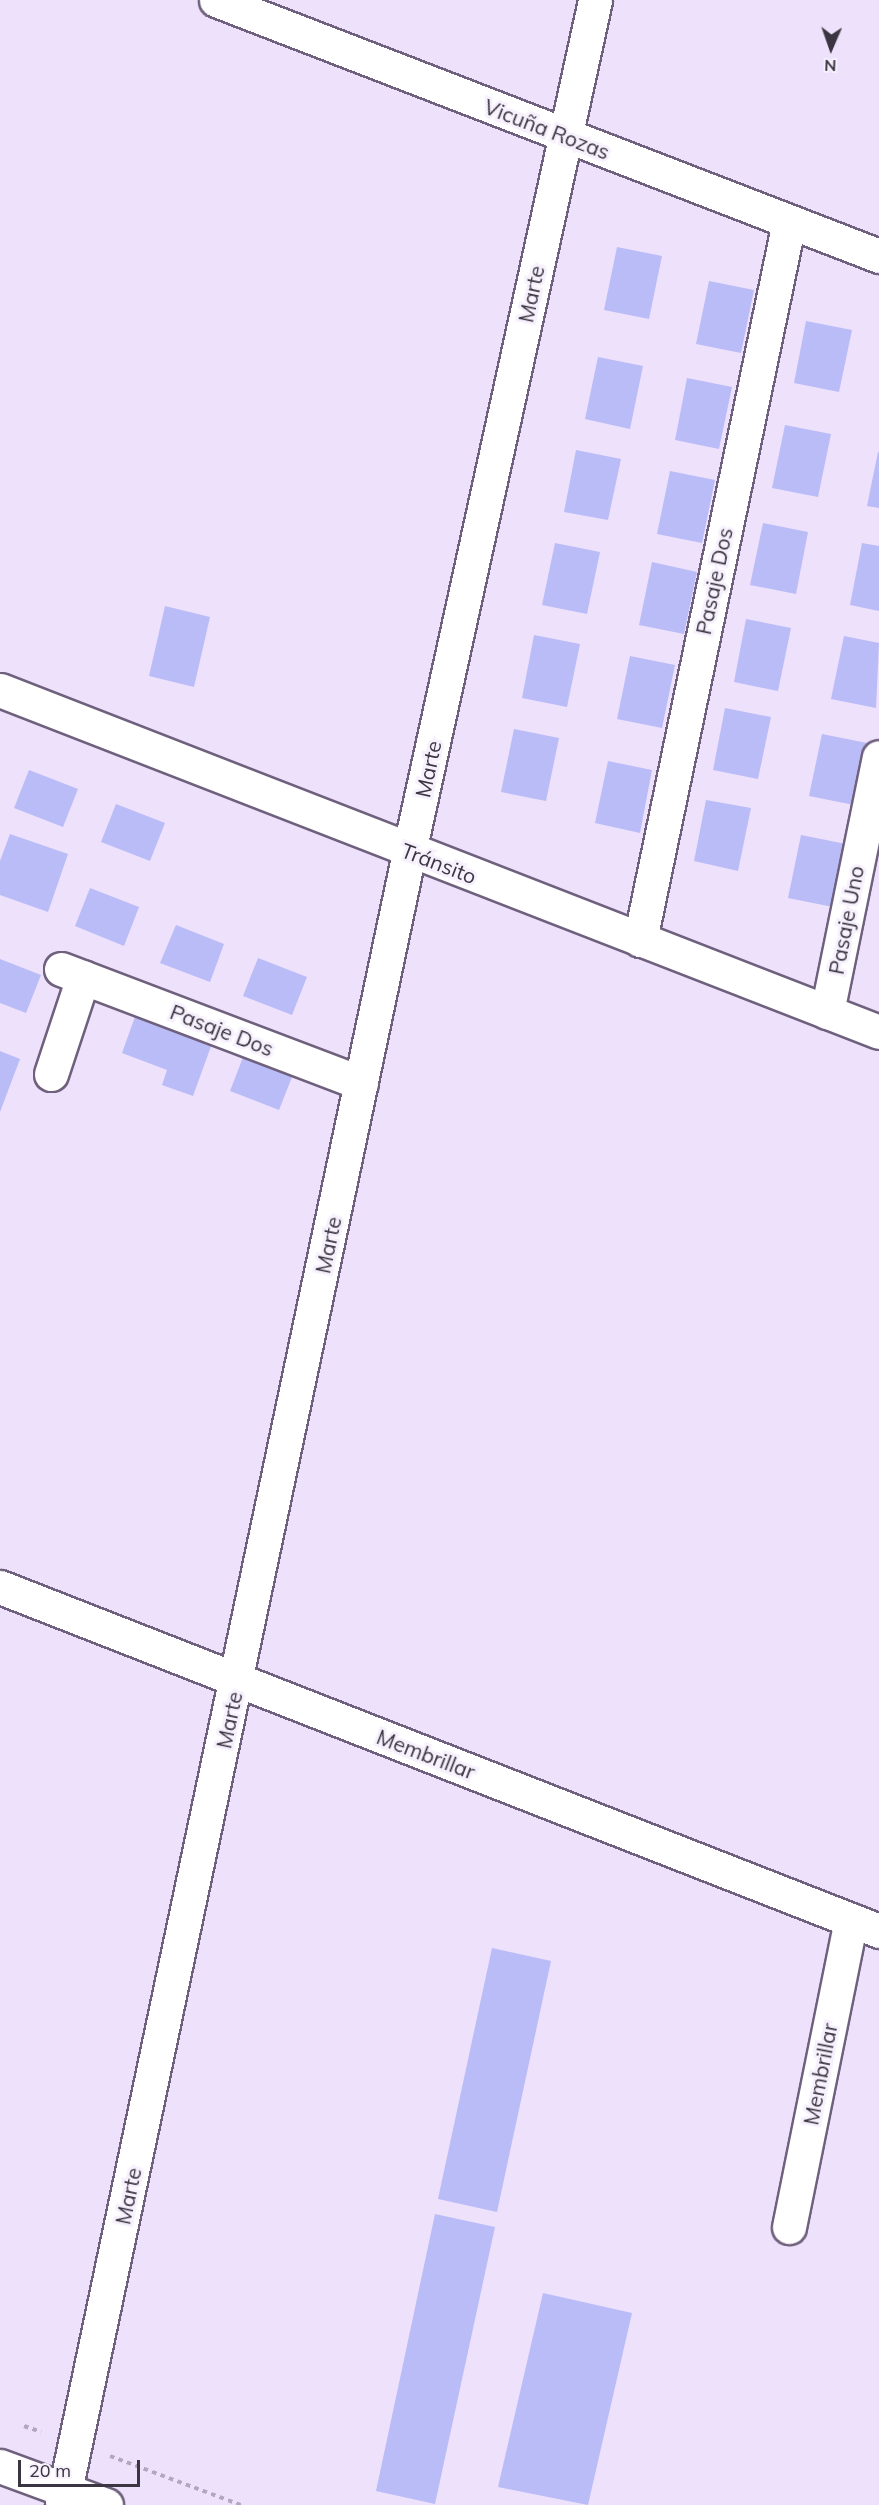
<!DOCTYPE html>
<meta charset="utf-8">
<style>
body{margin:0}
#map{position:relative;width:879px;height:2505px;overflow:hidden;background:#eee1fb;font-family:Mulish,sans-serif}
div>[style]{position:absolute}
.building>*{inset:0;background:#babcf8}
.path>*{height:4px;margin-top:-2px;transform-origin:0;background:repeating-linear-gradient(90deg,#b2a7bd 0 4.5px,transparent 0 9px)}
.roads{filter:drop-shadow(2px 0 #6f617d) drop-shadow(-2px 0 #6f617d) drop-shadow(0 2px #6f617d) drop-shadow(0 -2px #6f617d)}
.minor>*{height:33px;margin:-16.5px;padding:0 16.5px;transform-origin:16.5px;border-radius:16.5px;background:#fff}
.tertiary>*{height:33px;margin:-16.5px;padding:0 16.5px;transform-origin:16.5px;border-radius:16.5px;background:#fff}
.primary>*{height:33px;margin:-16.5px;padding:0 16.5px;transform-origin:16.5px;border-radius:16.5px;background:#fff}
span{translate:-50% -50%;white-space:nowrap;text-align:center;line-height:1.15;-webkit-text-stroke:6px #f7f1fe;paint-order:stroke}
.street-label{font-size:21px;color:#3b3441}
.north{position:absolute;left:801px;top:18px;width:60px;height:60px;-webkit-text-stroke:4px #f7f1fe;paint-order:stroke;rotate:182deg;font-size:16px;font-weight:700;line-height:24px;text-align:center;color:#3b3441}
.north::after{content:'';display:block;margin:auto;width:21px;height:27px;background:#3b3441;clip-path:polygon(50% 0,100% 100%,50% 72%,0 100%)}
.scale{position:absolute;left:18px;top:2460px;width:122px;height:27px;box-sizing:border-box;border:3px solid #3b3441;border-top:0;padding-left:8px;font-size:18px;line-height:21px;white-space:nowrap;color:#3b3441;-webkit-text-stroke:4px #f7f1fe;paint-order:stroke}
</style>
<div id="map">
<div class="building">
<i style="clip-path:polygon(617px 247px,662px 256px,649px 319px,604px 310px)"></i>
<i style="clip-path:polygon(709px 281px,754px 290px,741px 353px,696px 344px)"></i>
<i style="clip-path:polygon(806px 321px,852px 330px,839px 392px,794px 383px)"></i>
<i style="clip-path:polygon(598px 357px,643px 366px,630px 429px,585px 419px)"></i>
<i style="clip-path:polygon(687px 378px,732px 387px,719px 449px,675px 440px)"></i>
<i style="clip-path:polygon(785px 425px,831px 434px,818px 497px,772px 488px)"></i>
<i style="clip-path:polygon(576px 450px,621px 459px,608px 520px,564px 512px)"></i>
<i style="clip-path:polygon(878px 452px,879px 452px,879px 508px,867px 506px)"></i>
<i style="clip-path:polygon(670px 471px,715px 480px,702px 543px,657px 534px)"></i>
<i style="clip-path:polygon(763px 523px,808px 532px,796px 594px,750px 585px)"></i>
<i style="clip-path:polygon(555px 543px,600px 552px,587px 614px,542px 605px)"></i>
<i style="clip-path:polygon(862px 543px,879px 546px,879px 611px,850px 605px)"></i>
<i style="clip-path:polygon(652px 562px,697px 572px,684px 634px,639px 625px)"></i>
<i style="clip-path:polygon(165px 606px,210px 617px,194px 687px,149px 676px)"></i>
<i style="clip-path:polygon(746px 619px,791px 628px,778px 691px,734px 682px)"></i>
<i style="clip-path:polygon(534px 635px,580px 644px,567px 707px,522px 698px)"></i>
<i style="clip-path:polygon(844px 636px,879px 643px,876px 708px,831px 699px)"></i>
<i style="clip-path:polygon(630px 656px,675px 665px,662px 728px,617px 719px)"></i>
<i style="clip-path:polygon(725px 708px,771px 717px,758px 779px,713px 770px)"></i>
<i style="clip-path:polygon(514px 729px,559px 738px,546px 801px,501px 792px)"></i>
<i style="clip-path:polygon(822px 734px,867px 743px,854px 805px,809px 796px)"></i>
<i style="clip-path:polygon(608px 761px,652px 770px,640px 833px,595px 823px)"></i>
<i style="clip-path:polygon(29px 770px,78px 789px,63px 827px,14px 808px)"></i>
<i style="clip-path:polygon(706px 800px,751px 808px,738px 871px,694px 861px)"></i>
<i style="clip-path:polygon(116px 804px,165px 823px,150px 861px,101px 842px)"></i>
<i style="clip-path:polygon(10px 834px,68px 854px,48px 912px,0 895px,0 861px)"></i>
<i style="clip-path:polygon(801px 835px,846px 844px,833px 907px,788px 898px)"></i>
<i style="clip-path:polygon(90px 888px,139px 907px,124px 946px,75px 926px)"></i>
<i style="clip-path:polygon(176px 925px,224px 944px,210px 982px,160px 963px)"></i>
<i style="clip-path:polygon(258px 958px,307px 977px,292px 1015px,243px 996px)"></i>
<i style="clip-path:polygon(0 959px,41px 975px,26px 1013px,0 1003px)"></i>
<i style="clip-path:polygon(137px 1011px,214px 1038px,193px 1096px,162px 1085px,167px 1070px,122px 1053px)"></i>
<i style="clip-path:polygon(0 1051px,20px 1059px,0 1112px)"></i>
<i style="clip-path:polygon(245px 1052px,294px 1072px,279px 1110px,230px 1091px)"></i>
<i style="clip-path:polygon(492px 1948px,551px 1961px,497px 2212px,438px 2199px)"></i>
<i style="clip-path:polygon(435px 2214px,495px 2227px,435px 2504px,376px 2491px)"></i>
<i style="clip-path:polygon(543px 2293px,632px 2313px,588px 2505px,498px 2487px)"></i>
</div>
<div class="path">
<i style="left:24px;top:2426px;width:18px;rotate:19deg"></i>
<i style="left:110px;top:2456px;width:140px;rotate:20.5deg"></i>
</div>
<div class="roads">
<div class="minor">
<i style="left:0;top:690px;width:943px;rotate:21.26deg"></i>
<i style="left:640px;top:940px;width:733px;rotate:-78.28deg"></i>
<i style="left:61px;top:969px;width:321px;rotate:20.8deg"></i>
<i style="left:827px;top:1012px;width:260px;rotate:-78.5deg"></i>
<i style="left:51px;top:1074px;width:102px;rotate:-71.7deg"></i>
<i style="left:0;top:1587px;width:944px;rotate:21.37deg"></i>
<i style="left:789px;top:2227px;width:313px;rotate:-78.6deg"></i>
<i style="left:62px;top:2505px;width:1689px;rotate:-78.14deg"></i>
<i style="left:409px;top:852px;width:872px;rotate:-77.68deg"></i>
</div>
<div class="tertiary">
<i style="left:216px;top:0;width:711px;rotate:21.11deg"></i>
</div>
<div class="primary">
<i style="left:0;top:2466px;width:113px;rotate:20.2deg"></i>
</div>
</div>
<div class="street-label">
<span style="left:547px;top:129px;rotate:21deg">Vicuña Rozas</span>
<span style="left:531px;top:294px;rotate:-78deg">Marte</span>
<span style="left:714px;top:581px;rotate:-78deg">Pasaje Dos</span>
<span style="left:428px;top:769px;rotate:-78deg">Marte</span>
<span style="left:439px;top:863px;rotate:21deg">Tránsito</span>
<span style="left:846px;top:920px;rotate:-79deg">Pasaje Uno</span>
<span style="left:222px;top:1030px;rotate:21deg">Pasaje Dos</span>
<span style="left:328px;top:1245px;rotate:-78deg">Marte</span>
<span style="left:229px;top:1720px;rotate:-78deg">Marte</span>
<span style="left:426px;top:1754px;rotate:21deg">Membrillar</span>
<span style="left:820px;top:2074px;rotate:-79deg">Membrillar</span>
<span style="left:128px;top:2196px;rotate:-78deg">Marte</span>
</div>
<div class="north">N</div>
<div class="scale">20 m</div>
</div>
